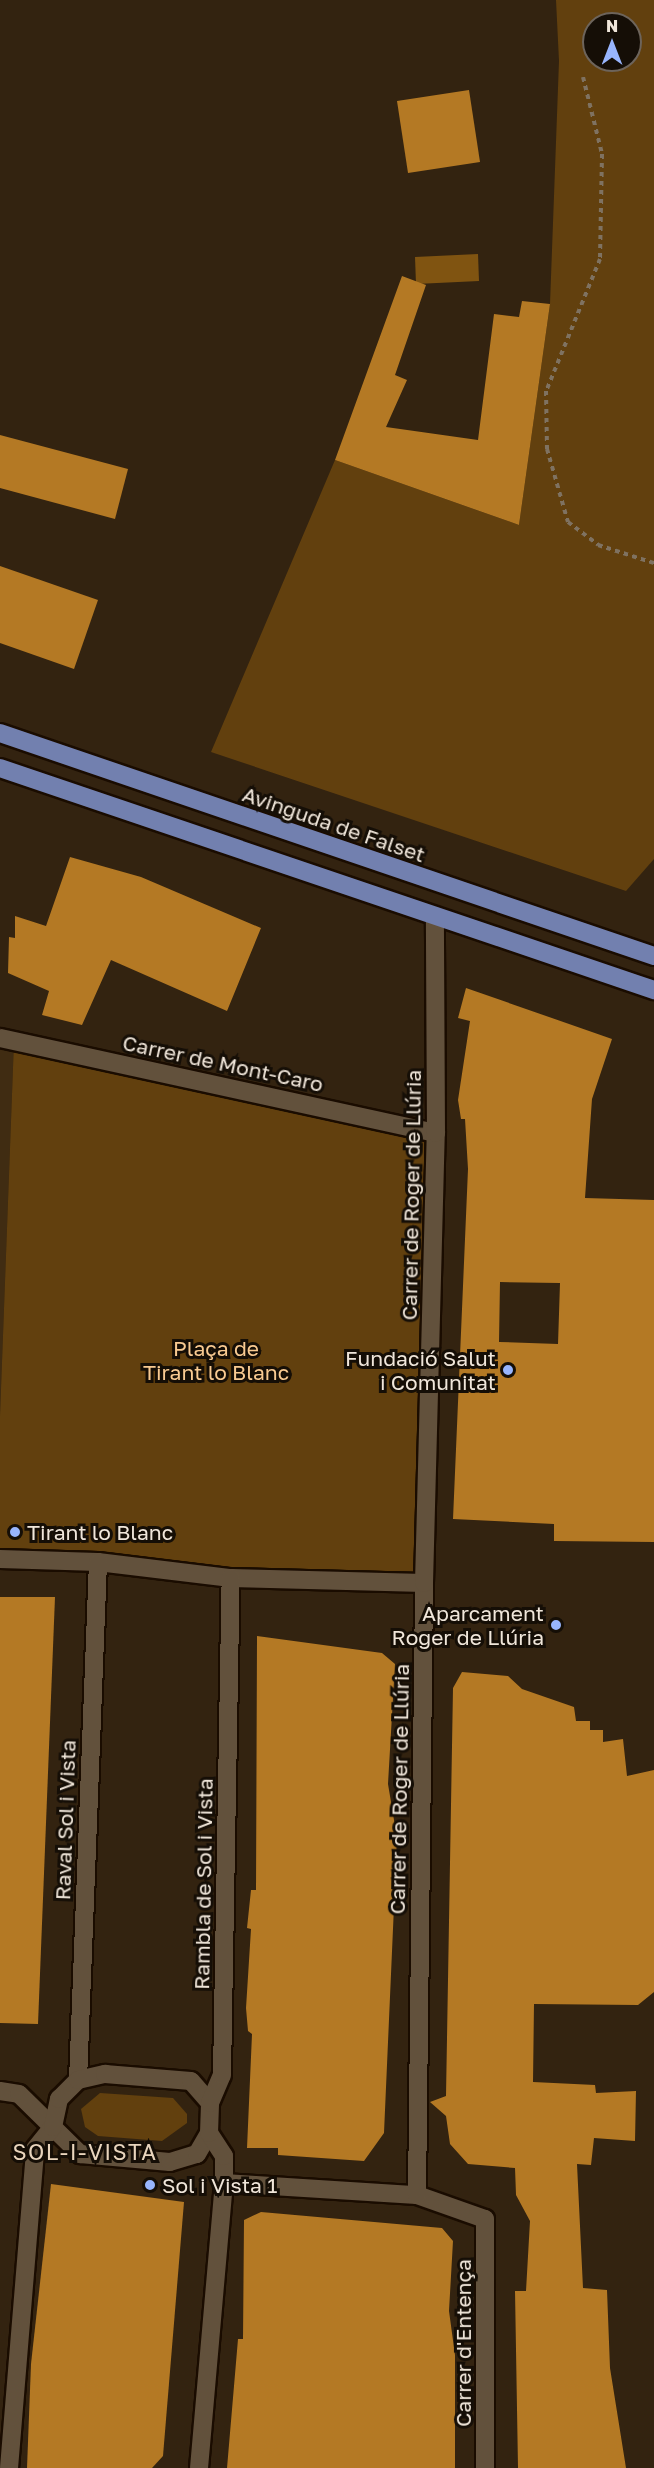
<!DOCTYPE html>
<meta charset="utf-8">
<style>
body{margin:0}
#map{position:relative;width:654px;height:2468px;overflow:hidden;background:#332310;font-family:"Golos Text",sans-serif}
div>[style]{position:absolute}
.built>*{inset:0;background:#402c12}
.green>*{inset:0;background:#62400e}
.water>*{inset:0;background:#805411}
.building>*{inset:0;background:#b47924}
.path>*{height:4px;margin-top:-2px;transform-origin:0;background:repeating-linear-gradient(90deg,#7f7261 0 4.5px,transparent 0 9px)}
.roads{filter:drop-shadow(2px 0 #1a0c00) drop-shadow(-2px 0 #1a0c00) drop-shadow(0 2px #1a0c00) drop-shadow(0 -2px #1a0c00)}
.minor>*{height:18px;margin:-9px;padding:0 9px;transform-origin:9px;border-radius:9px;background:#62513c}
.primary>*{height:18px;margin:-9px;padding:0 9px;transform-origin:9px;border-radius:9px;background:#7280af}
.dots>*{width:16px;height:16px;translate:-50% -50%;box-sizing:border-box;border:3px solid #150e06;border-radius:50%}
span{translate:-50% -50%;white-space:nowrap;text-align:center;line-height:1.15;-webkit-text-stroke:6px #150e06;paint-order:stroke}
.street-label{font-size:21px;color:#f0e6da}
.park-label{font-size:21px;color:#f9ca91}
.poi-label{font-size:21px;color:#f0e6da}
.right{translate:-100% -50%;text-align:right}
.left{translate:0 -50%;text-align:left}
.neighbourhood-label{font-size:22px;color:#e9d5bd;letter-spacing:1.5px}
.north{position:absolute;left:582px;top:12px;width:60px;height:60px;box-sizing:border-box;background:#150e06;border:2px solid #6d645b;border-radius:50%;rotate:0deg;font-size:16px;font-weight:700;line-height:24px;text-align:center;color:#f0e6da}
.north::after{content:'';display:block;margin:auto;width:21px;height:27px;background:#98b5fd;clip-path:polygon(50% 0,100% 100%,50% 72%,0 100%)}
</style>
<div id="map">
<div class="built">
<i style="clip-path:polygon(0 1038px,14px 1041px,0 1416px)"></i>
</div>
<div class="green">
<i style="clip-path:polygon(evenodd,556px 0,654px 0,654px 859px,626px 891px,211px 752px,335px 460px,519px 525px,550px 304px,559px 61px,556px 0,594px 24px,630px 24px,630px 60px,594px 60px,594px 24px)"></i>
<i style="clip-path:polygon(14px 1041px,436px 1133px,424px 1583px,0 1559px,0 1416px)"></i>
<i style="clip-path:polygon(100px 2093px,173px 2098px,187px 2114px,187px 2123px,162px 2141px,98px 2136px,85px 2127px,81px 2109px)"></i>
</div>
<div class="water">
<i style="clip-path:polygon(478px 254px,479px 281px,416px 284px,415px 257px)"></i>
</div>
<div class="building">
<i style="clip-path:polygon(469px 90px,480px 162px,408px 173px,397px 101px)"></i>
<i style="clip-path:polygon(402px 276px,426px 285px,395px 375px,407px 380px,386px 427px,478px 440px,494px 314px,519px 317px,522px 301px,550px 304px,519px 525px,335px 460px)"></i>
<i style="clip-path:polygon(0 435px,128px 469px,115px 519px,0 488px)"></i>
<i style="clip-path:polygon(0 566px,98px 600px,74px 669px,0 643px)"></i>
<i style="clip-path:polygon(70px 857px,141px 877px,261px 928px,227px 1011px,111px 960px,82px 1025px,42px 1015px,49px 991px,8px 973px,9px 937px,15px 938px,15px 916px,46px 926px)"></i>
<i style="clip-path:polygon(evenodd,466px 988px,612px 1039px,592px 1099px,585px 1198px,654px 1200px,654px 1542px,554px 1541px,554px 1524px,453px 1519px,468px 1169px,465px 1119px,461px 1119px,458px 1100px,470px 1021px,458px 1018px,466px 988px,500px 1282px,560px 1283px,558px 1344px,499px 1342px,500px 1282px)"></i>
<i style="clip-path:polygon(0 1597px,55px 1597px,38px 2024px,0 2023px)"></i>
<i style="clip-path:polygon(257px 1636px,382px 1653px,395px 1664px,388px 1784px,397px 1838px,384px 2133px,364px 2161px,278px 2155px,278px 2148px,247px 2148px,252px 2034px,248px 2031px,246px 2008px,251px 1929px,247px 1928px,251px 1890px,256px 1890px)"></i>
<i style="clip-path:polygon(462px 1672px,508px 1676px,522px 1689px,574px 1707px,576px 1721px,590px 1721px,590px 1730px,603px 1730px,603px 1742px,623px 1739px,627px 1776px,654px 1770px,654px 1992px,638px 2005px,534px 2004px,533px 2082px,595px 2085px,596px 2093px,636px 2091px,635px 2141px,594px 2138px,591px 2165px,577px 2164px,583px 2288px,607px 2290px,610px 2368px,626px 2468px,518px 2468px,515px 2291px,526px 2291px,530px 2221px,516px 2195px,515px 2168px,468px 2164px,450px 2144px,446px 2116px,430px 2102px,446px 2096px,453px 1688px)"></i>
<i style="clip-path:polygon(51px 2184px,184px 2202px,163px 2456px,152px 2468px,27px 2468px,31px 2364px)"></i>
<i style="clip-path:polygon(261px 2212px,442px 2228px,453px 2241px,449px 2311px,455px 2355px,455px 2468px,227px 2468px,238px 2339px,243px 2339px,244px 2220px)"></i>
</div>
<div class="path">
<i style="left:583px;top:77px;width:79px;rotate:76.1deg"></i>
<i style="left:602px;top:154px;width:105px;rotate:91.1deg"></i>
<i style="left:600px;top:259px;width:143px;rotate:112.2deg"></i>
<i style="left:546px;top:391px;width:58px;rotate:89deg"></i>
<i style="left:547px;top:449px;width:76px;rotate:74deg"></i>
<i style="left:568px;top:522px;width:38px;rotate:37deg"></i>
<i style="left:598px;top:545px;width:59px;rotate:17.8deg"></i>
</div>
<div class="roads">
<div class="minor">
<i style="left:0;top:1038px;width:446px;rotate:12.3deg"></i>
<i style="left:0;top:1559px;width:98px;rotate:1.8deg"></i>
<i style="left:98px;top:1562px;width:134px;rotate:6.9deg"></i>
<i style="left:231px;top:1578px;width:193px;rotate:1.5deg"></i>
<i style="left:78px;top:2080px;width:518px;rotate:-87.79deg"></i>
<i style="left:0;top:2091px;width:19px;rotate:9deg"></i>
<i style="left:19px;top:2094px;width:86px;rotate:44.5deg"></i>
<i style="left:80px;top:2154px;width:90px;rotate:5.1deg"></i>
<i style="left:170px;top:2162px;width:28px;rotate:-17deg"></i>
<i style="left:197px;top:2154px;width:24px;rotate:-60deg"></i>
<i style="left:224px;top:2183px;width:193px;rotate:3.6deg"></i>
<i style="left:417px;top:2195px;width:72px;rotate:19.4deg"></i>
<i style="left:485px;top:2219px;width:249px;rotate:90deg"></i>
<i style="left:417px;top:2195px;width:612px;rotate:-89.34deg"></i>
<i style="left:424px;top:1583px;width:450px;rotate:-88.5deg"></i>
<i style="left:436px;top:1133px;width:217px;rotate:-90.3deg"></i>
<i style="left:9px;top:2468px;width:320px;rotate:-85.3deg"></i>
<i style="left:35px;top:2149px;width:28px;rotate:-51deg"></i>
<i style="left:53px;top:2127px;width:29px;rotate:-78deg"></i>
<i style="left:59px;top:2099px;width:27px;rotate:-45deg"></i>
<i style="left:78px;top:2080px;width:28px;rotate:-13deg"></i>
<i style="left:105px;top:2074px;width:86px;rotate:4.7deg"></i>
<i style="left:191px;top:2081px;width:29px;rotate:49deg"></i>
<i style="left:199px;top:2468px;width:286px;rotate:-85deg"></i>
<i style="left:224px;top:2183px;width:27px;rotate:-90deg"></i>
<i style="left:224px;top:2156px;width:27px;rotate:-123deg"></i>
<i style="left:209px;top:2133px;width:30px;rotate:-88deg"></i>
<i style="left:210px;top:2103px;width:30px;rotate:-67deg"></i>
<i style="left:222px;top:2075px;width:497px;rotate:-89deg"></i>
</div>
<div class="primary">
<i style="left:0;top:733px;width:691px;rotate:18.83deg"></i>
<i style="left:0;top:768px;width:691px;rotate:18.75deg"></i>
</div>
</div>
<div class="dots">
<i style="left:508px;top:1370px;background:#98b5fd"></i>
<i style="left:15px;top:1532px;background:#98b5fd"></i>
<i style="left:556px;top:1625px;background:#98b5fd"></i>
<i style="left:150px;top:2185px;background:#98b5fd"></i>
</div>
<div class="street-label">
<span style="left:334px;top:824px;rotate:19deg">Avinguda de Falset</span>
<span style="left:223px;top:1063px;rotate:12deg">Carrer de Mont-Caro</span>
<span style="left:411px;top:1195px;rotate:-89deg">Carrer de Roger de Llúria</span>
<span style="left:399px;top:1789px;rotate:-89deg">Carrer de Roger de Llúria</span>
<span style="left:65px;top:1820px;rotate:-88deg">Raval Sol i Vista</span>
<span style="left:203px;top:1884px;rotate:-89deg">Rambla de Sol i Vista</span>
<span style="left:463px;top:2343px;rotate:-90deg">Carrer d'Entença</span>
</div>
<div class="park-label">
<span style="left:216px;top:1360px">Plaça de<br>Tirant lo Blanc</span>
</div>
<div class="poi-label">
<span class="right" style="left:496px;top:1370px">Fundació Salut<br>i Comunitat</span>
<span class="left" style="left:27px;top:1532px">Tirant lo Blanc</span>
<span class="right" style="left:544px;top:1625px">Aparcament<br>Roger de Llúria</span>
<span class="left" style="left:162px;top:2185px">Sol i Vista 1</span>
</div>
<div class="neighbourhood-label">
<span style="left:85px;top:2152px">SOL-I-VISTA</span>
</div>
<div class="north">N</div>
</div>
